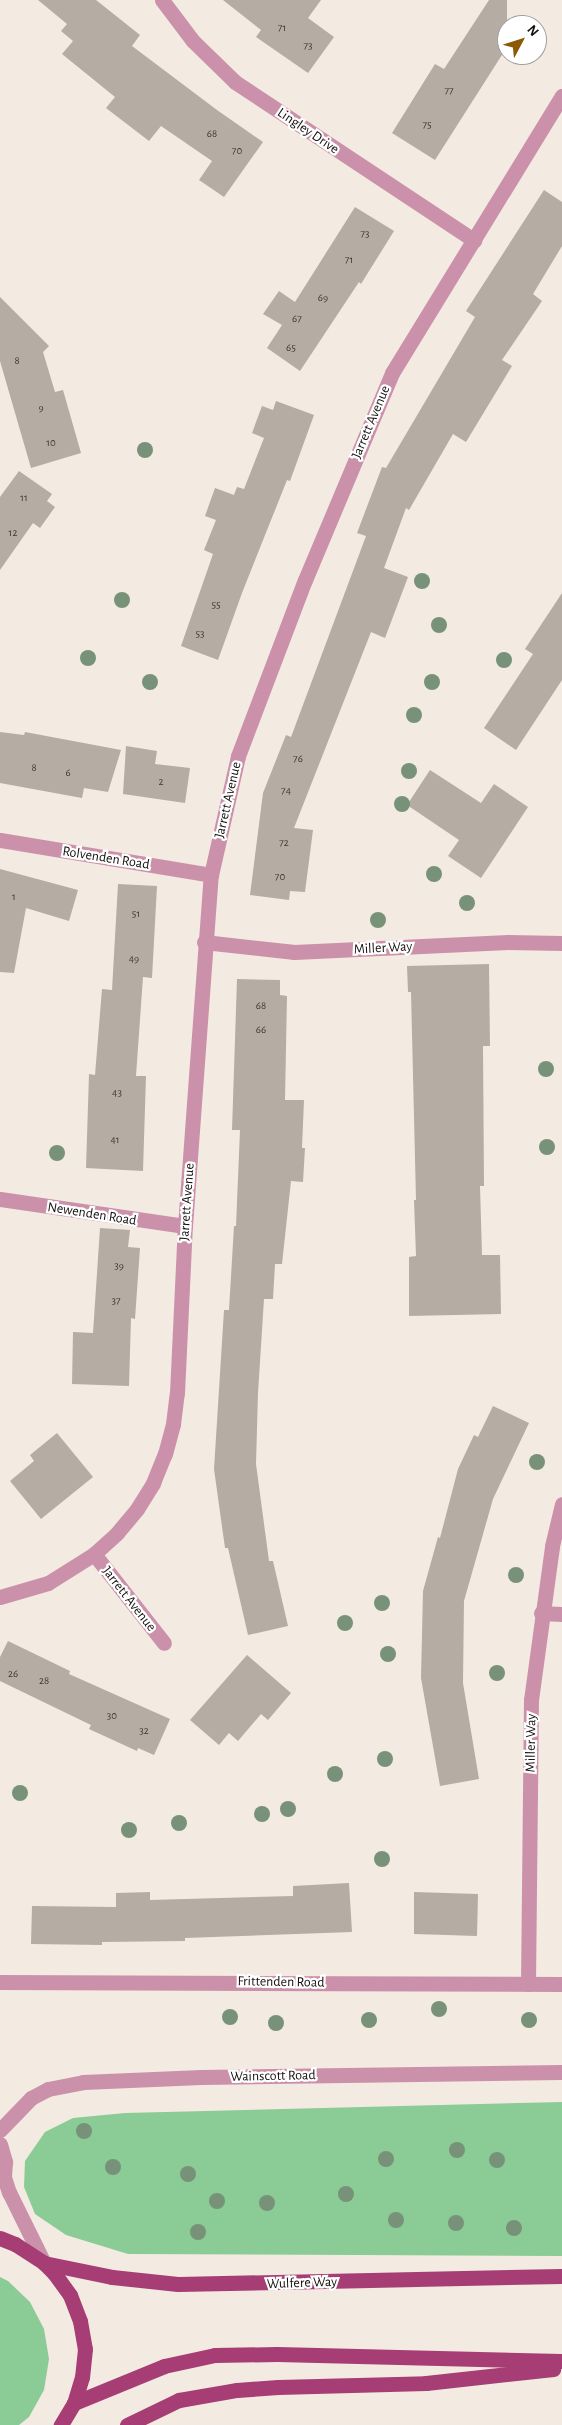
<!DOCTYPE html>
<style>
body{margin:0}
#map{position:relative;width:562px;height:2425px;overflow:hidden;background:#f3eae1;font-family:"Alegreya Sans",sans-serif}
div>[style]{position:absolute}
.green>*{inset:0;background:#8acb96}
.building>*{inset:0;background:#b5aca4}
.minor>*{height:15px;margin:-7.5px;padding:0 7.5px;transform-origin:7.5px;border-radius:7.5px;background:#cb91ab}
.major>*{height:15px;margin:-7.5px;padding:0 7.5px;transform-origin:7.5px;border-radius:7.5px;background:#a63e75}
.trees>*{width:16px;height:16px;margin:-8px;border-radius:50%;background:#779278}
span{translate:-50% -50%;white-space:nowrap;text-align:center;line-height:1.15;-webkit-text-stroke:4.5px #fff;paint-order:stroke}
.number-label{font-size:11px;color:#3c3834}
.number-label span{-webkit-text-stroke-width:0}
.street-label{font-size:14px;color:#14110e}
.north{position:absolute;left:497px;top:15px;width:50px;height:50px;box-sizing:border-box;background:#fff;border:1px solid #a1a09f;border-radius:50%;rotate:50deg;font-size:14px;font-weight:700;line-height:20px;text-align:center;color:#14110e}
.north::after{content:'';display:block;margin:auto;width:18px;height:22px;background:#8c5a06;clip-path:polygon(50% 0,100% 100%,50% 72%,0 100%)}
</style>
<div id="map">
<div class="green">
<i style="clip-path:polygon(562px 2102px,562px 2256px,128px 2254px,66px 2235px,35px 2214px,24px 2187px,25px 2161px,45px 2132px,73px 2118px,125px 2113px)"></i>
<i style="clip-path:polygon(0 2277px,8px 2281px,30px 2302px,44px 2329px,49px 2359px,44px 2390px,29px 2417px,19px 2425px,0 2425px)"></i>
</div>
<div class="building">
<i style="clip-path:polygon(38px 0,96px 0,140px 35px,132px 46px,217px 110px,263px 142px,224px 197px,199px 180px,212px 161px,161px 126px,149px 141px,106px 108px,115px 97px,62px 54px,73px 41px,61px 31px,67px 24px)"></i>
<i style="clip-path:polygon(223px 0,321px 0,308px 18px,334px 37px,308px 73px,256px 37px,261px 30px)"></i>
<i style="clip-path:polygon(489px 0,507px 0,507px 47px,435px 160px,392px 133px,435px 64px,444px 69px)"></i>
<i style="clip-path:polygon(544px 190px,562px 202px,562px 246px,533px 294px,542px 301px,502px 360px,512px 366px,466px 442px,453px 434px,409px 510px,406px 508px,384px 568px,408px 577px,385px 638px,371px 632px,294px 828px,313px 830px,305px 892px,290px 891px,289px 900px,250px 895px,263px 793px,286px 735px,291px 737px,366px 536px,357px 533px,382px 467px,386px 468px,475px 317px,466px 311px)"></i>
<i style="clip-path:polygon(355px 207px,394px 231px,361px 284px,359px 282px,300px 371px,267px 348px,282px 325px,263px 314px,279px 291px,295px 302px)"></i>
<i style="clip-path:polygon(0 297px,49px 346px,43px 352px,55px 392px,63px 390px,81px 453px,31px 468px,0 361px)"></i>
<i style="clip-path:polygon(276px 401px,314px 415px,290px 481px,287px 480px,242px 593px,218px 660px,181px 646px,213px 554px,204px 550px,216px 520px,205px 516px,215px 488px,234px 495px,237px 487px,244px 489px,264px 438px,252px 433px,262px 406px,273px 410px)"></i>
<i style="clip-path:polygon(19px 471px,52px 494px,47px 501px,55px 507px,40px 528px,33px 523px,0 570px,0 497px)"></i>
<i style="clip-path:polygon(562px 593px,562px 680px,516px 750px,484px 728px,533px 654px,525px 649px)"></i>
<i style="clip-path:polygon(0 732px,24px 735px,25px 732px,121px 750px,108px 792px,84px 788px,82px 798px,0 783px)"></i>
<i style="clip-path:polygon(126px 746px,157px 751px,155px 764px,190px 768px,185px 803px,123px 794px)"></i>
<i style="clip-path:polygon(430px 770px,481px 803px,494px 784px,528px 807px,481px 878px,448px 856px,459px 840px,407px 805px)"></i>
<i style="clip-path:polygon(0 869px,78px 890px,69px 921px,26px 908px,14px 973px,0 972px)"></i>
<i style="clip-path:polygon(118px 884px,157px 886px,152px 978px,143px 977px,136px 1076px,146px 1076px,143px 1171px,86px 1168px,89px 1074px,95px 1075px,102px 989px,112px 990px)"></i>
<i style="clip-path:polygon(489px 964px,490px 1046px,483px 1046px,484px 1186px,480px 1186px,482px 1255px,500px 1255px,501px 1314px,409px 1316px,409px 1257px,416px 1256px,414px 1200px,416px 1200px,411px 992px,408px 992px,407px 966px)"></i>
<i style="clip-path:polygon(237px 979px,280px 980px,280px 995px,287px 996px,285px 1100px,304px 1100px,302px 1148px,305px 1148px,303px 1182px,291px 1181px,282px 1264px,275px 1264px,273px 1299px,264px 1299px,258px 1393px,256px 1464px,269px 1561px,273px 1561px,288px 1626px,248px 1635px,228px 1548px,225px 1548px,214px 1469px,224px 1310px,229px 1310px,234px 1226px,236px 1226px,240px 1130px,232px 1130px)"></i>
<i style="clip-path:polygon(100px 1228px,130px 1230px,128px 1247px,140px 1248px,135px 1319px,131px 1318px,129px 1386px,72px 1384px,73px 1332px,93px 1333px)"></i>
<i style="clip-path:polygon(493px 1406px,529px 1423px,493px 1499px,464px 1601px,463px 1683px,479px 1779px,440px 1786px,421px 1678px,423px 1591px,438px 1537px,440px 1538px,458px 1469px,474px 1435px,478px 1437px)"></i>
<i style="clip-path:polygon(57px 1433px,93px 1477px,41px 1519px,10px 1481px,34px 1461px,30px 1455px)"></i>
<i style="clip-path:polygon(8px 1641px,70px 1671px,69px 1674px,170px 1719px,154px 1755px,138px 1748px,137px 1751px,89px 1729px,91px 1725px,0 1681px,0 1657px)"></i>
<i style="clip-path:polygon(247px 1655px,291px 1693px,268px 1720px,261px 1714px,238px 1741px,229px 1733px,219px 1745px,190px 1720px)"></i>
<i style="clip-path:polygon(349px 1883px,352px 1932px,185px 1938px,185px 1941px,102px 1942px,102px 1945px,31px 1944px,32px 1906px,116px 1907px,116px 1893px,150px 1892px,150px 1900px,293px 1896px,293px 1886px)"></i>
<i style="clip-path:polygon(414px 1892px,478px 1894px,477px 1936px,414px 1934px)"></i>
</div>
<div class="minor">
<i style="left:162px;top:0;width:51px;rotate:52.9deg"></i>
<i style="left:193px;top:41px;width:59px;rotate:44.3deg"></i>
<i style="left:235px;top:82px;width:287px;rotate:33.5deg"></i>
<i style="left:0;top:840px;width:214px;rotate:9.4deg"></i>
<i style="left:204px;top:942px;width:91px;rotate:6.3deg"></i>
<i style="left:294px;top:952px;width:214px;rotate:-2.7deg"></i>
<i style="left:508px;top:942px;width:54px;rotate:1.1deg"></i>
<i style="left:0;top:1199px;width:187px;rotate:8.3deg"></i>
<i style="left:94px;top:1554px;width:113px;rotate:51.8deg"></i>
<i style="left:0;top:1597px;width:50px;rotate:-16.3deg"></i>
<i style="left:48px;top:1583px;width:54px;rotate:-32.2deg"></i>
<i style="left:94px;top:1554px;width:31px;rotate:-42deg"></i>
<i style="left:117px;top:1533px;width:31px;rotate:-50deg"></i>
<i style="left:137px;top:1509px;width:31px;rotate:-58deg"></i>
<i style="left:153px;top:1483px;width:31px;rotate:-68deg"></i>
<i style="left:165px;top:1454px;width:31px;rotate:-75deg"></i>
<i style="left:173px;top:1424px;width:31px;rotate:-83deg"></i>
<i style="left:177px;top:1393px;width:167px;rotate:-87.3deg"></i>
<i style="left:185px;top:1226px;width:352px;rotate:-85.8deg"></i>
<i style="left:211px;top:875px;width:122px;rotate:-77.2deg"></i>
<i style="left:238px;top:756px;width:188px;rotate:-69.2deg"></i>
<i style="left:305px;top:580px;width:225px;rotate:-67.2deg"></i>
<i style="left:392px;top:373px;width:325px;rotate:-58.5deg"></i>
<i style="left:541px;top:1613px;width:21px;rotate:3deg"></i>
<i style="left:0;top:1982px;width:562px;rotate:0.2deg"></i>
<i style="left:528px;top:1984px;width:284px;rotate:-89.4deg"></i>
<i style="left:531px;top:1700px;width:155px;rotate:-82.2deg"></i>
<i style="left:552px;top:1546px;width:43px;rotate:-76.6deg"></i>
<i style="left:0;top:2130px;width:45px;rotate:-45.9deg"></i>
<i style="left:31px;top:2098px;width:19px;rotate:-28deg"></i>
<i style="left:48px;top:2089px;width:36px;rotate:-11deg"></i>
<i style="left:83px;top:2082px;width:118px;rotate:-2.4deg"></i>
<i style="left:201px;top:2077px;width:361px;rotate:-0.8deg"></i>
<i style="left:0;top:2144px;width:19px;rotate:74deg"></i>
<i style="left:5px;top:2162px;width:15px;rotate:94deg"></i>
<i style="left:4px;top:2177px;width:16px;rotate:72deg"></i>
<i style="left:9px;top:2192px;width:79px;rotate:63.8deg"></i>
</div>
<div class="major">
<i style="left:0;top:2238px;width:16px;rotate:22deg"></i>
<i style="left:15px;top:2244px;width:35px;rotate:33deg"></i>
<i style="left:44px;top:2263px;width:14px;rotate:45deg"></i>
<i style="left:54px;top:2273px;width:27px;rotate:54deg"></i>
<i style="left:70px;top:2295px;width:28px;rotate:69deg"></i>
<i style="left:80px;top:2321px;width:28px;rotate:80deg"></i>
<i style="left:85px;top:2349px;width:28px;rotate:96deg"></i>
<i style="left:82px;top:2377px;width:27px;rotate:107deg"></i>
<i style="left:74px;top:2403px;width:26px;rotate:121deg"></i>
<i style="left:44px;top:2263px;width:69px;rotate:11.6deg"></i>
<i style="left:112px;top:2277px;width:66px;rotate:6.1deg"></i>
<i style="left:178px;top:2284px;width:384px;rotate:-1.2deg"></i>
<i style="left:74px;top:2403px;width:97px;rotate:-22.3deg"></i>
<i style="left:164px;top:2366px;width:52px;rotate:-12.2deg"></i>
<i style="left:215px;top:2355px;width:62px;rotate:-0.9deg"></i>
<i style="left:277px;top:2354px;width:285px;rotate:1.4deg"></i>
<i style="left:127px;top:2425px;width:58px;rotate:-25.7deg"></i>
<i style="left:179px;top:2400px;width:59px;rotate:-9.8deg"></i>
<i style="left:237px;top:2390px;width:41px;rotate:-4.2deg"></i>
<i style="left:278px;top:2387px;width:148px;rotate:-1.5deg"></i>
<i style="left:426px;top:2383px;width:128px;rotate:-6.3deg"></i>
</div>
<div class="trees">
<i style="left:145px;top:450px"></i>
<i style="left:422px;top:581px"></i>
<i style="left:122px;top:600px"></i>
<i style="left:439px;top:625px"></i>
<i style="left:88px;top:658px"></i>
<i style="left:504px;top:660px"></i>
<i style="left:150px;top:682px"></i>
<i style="left:432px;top:682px"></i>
<i style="left:414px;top:715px"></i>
<i style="left:409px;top:771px"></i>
<i style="left:402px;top:804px"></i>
<i style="left:434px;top:874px"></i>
<i style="left:467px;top:903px"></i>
<i style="left:378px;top:920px"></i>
<i style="left:546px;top:1069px"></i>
<i style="left:547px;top:1147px"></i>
<i style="left:57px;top:1153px"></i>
<i style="left:537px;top:1462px"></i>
<i style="left:516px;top:1575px"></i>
<i style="left:382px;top:1603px"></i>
<i style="left:345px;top:1623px"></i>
<i style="left:388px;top:1654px"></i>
<i style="left:497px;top:1673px"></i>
<i style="left:385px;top:1759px"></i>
<i style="left:335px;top:1774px"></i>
<i style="left:20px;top:1793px"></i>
<i style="left:288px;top:1809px"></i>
<i style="left:262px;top:1814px"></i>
<i style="left:179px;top:1823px"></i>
<i style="left:129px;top:1830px"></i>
<i style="left:382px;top:1859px"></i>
<i style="left:439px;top:2009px"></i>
<i style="left:230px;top:2017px"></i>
<i style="left:369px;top:2020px"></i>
<i style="left:529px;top:2020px"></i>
<i style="left:276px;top:2023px"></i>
<i style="left:84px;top:2131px"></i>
<i style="left:457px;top:2150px"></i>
<i style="left:386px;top:2159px"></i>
<i style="left:497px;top:2160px"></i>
<i style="left:113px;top:2167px"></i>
<i style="left:188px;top:2174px"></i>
<i style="left:346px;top:2194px"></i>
<i style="left:217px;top:2201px"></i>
<i style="left:267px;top:2203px"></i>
<i style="left:396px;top:2220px"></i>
<i style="left:456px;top:2223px"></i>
<i style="left:514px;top:2228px"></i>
<i style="left:198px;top:2232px"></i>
</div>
<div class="number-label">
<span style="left:282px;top:28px">71</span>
<span style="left:308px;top:46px">73</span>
<span style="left:449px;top:91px">77</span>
<span style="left:427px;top:125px">75</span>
<span style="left:212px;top:134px">68</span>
<span style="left:237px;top:151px">70</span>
<span style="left:365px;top:234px">73</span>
<span style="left:349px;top:260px">71</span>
<span style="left:323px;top:298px">69</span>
<span style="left:297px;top:319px">67</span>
<span style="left:291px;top:348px">65</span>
<span style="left:17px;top:361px">8</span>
<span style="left:41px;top:408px">9</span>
<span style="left:51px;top:443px">10</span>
<span style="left:24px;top:498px">11</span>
<span style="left:13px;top:533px">12</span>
<span style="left:216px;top:605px">55</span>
<span style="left:200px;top:634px">53</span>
<span style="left:298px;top:759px">76</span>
<span style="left:34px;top:768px">8</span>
<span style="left:68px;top:773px">6</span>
<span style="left:161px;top:782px">2</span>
<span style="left:286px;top:791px">74</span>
<span style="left:284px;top:843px">72</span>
<span style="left:280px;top:877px">70</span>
<span style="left:14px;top:897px">1</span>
<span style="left:136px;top:914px">51</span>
<span style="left:134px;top:959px">49</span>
<span style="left:261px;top:1006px">68</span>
<span style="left:261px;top:1030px">66</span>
<span style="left:117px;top:1093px">43</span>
<span style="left:115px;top:1140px">41</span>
<span style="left:119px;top:1266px">39</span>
<span style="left:116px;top:1301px">37</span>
<span style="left:13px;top:1674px">26</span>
<span style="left:44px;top:1681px">28</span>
<span style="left:112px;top:1716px">30</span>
<span style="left:144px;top:1731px">32</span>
</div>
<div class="street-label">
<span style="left:308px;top:131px;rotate:34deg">Lingley Drive</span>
<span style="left:371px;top:422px;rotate:-67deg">Jarrett Avenue</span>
<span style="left:228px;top:800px;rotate:-77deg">Jarrett Avenue</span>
<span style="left:106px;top:858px;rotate:9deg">Rolvenden Road</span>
<span style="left:383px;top:948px;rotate:-3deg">Miller Way</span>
<span style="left:187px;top:1202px;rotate:-86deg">Jarrett Avenue</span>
<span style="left:92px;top:1214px;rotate:9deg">Newenden Road</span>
<span style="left:129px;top:1599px;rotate:52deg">Jarrett Avenue</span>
<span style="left:531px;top:1743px;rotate:-89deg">Miller Way</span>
<span style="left:281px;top:1982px;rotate:1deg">Frittenden Road</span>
<span style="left:273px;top:2076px;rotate:-1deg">Wainscott Road</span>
<span style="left:302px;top:2283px;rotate:-2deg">Wulfere Way</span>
</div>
<div class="north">N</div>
</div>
